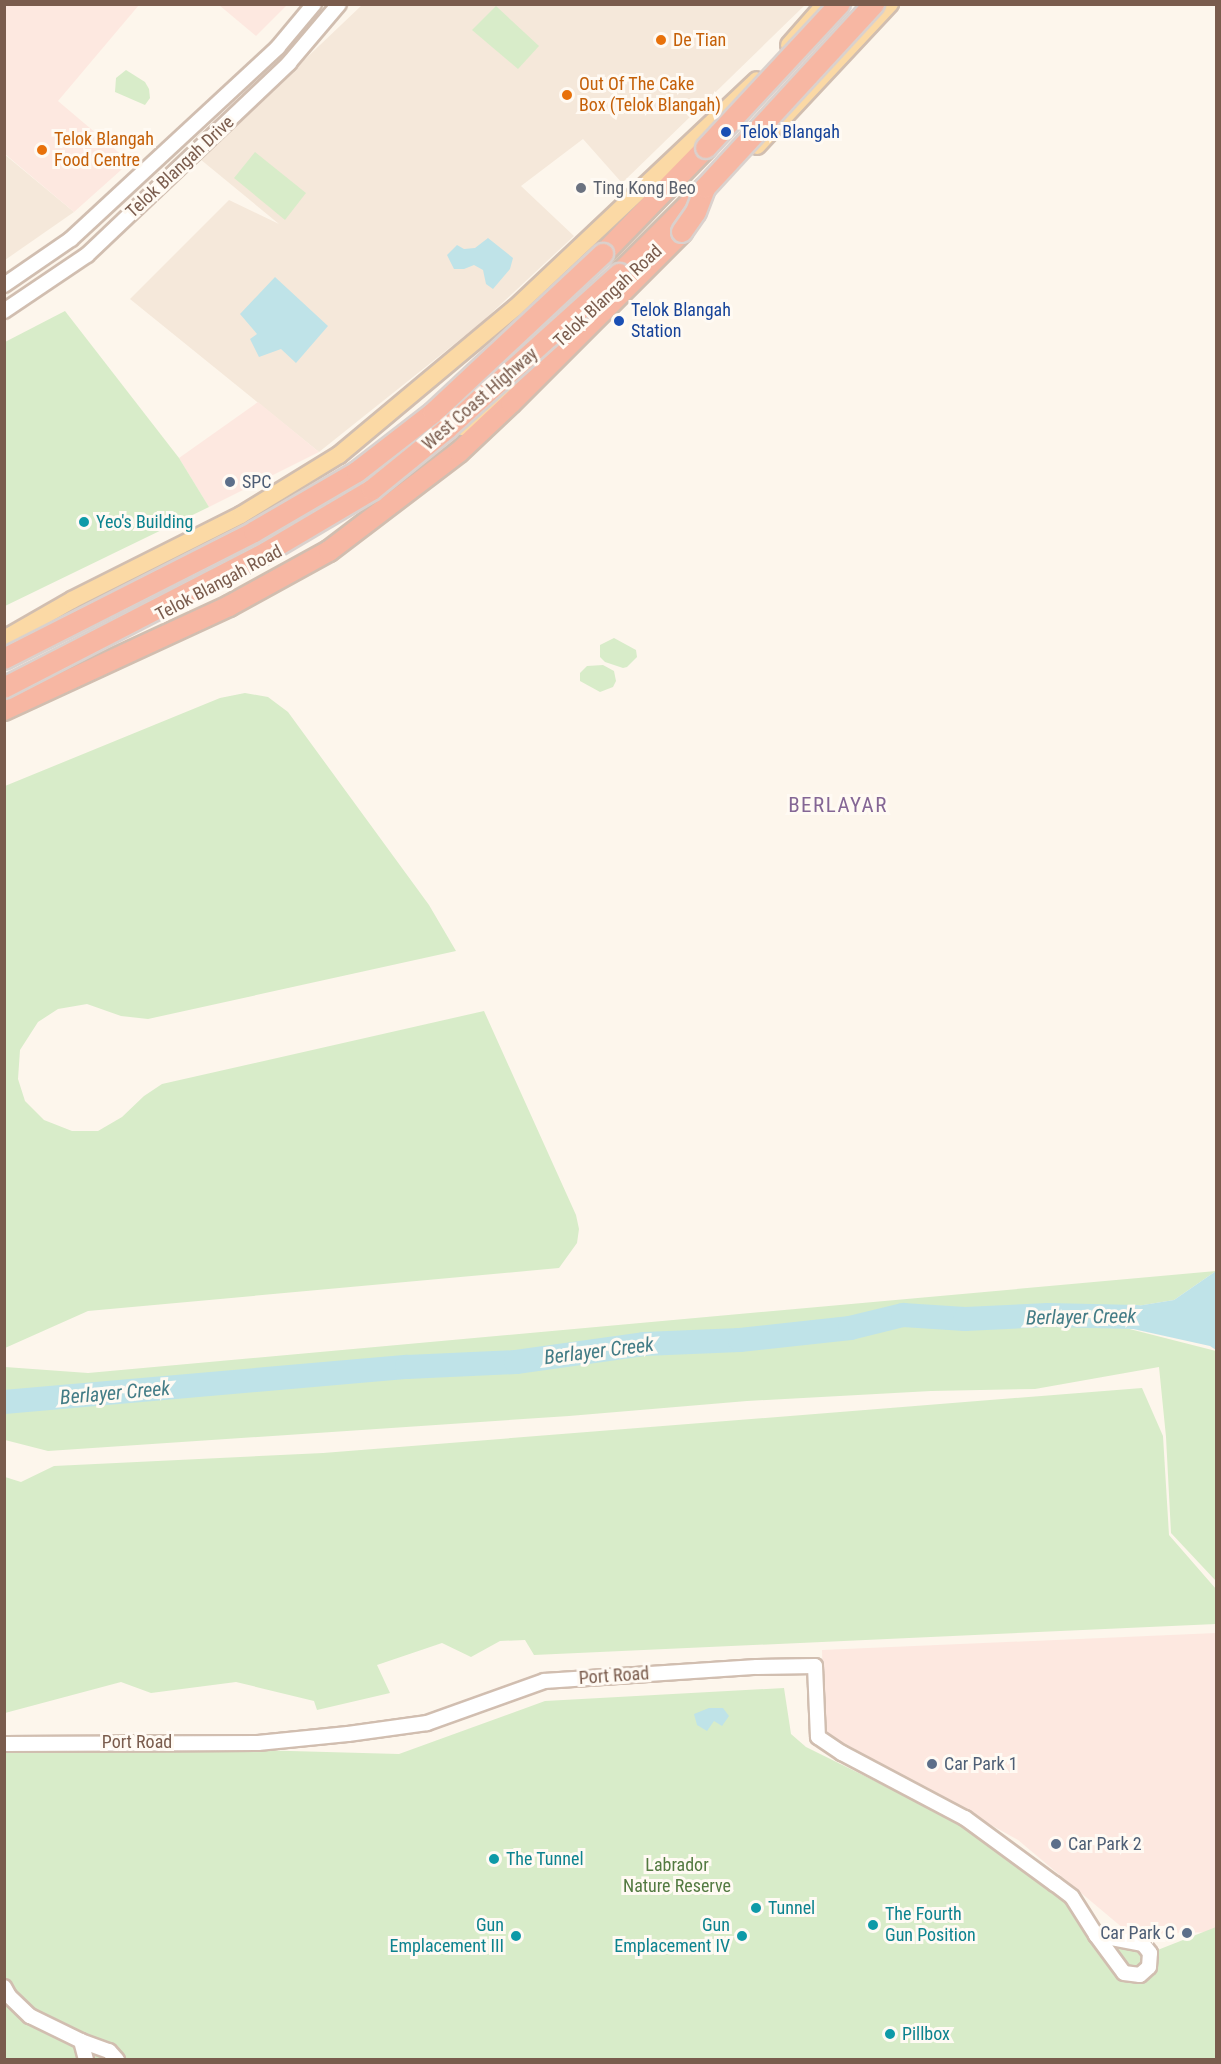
<!DOCTYPE html>
<style>
body{margin:0}
#map{position:relative;width:1221px;height:2064px;overflow:hidden;background:#fdf6ec;font-family:"Roboto Condensed",sans-serif}
div>[style]{position:absolute}
.residential>*{inset:0;background:#f5e8da}
.commercial>*{inset:0;background:#fde8e0}
.green>*{inset:0;background:#d8ecc9}
.water>*{inset:0;background:#bfe3e8}
.river>*{height:24px;margin:-12px;padding:0 12px;transform-origin:12px;border-radius:12px;background:#bfe3e8}
.roads{filter:drop-shadow(2px 0 #d1beb0) drop-shadow(-2px 0 #d1beb0) drop-shadow(0 2px #d1beb0) drop-shadow(0 -2px #d1beb0)}
.minor>*{height:14px;margin:-7px;padding:0 7px;transform-origin:7px;border-radius:7px;background:#fff}
.major>*{height:16px;margin:-8px;padding:0 8px;transform-origin:8px;border-radius:8px;background:#fbd9a5}
.highway>*{height:20px;margin:-10px;padding:0 10px;transform-origin:10px;border-radius:10px;background:#f7b7a3}
.bridges{filter:drop-shadow(2px 0 #dad1cd) drop-shadow(-2px 0 #dad1cd) drop-shadow(0 2px #dad1cd) drop-shadow(0 -2px #dad1cd)}
.highway-bridge>*{height:20px;margin:-10px;padding:0 10px;transform-origin:10px;border-radius:10px;background:#f7b7a3}
.dots>*{width:16px;height:16px;translate:-50% -50%;box-sizing:border-box;border:3px solid #fffaf3;border-radius:50%}
span{translate:-50% -50%;white-space:nowrap;text-align:center;line-height:1.15;-webkit-text-stroke:6px #fffaf3;paint-order:stroke}
.food-label{font-size:18px;color:#c56008}
.left{translate:0 -50%;text-align:left}
.transit-label{font-size:18px;color:#164399}
.street-label{font-size:18px;color:#7a5c4d}
.worship-label{font-size:18px;color:#5b616d}
.service-label{font-size:18px;color:#4e5e75}
.right{translate:-100% -50%;text-align:right}
.culture-label{font-size:18px;color:#0d838f}
.park-label{font-size:18px;color:#537a41}
.water-label{font-size:20px;color:#437c86;font-style:italic}
.quarter-label{font-size:21px;color:#846695;letter-spacing:1.5px}
.frame{position:absolute;inset:0;border:6px solid #7a5c4d;pointer-events:none}
</style>
<div id="map">
<div class="residential">
<i style="clip-path:polygon(362px 5px,805px 5px,622px 183px,583px 139px,521px 186px,574px 236px,482px 322px,319px 452px,130px 299px,229px 200px,279px 224px,200px 159px)"></i>
<i style="clip-path:polygon(4px 154px,74px 212px,5px 260px,4px 260px)"></i>
</div>
<div class="commercial">
<i style="clip-path:polygon(4px 5px,139px 5px,58px 101px,130px 162px,74px 212px,5px 154px)"></i>
<i style="clip-path:polygon(219px 5px,287px 5px,256px 36px)"></i>
<i style="clip-path:polygon(258px 402px,319px 452px,209px 507px,179px 458px)"></i>
<i style="clip-path:polygon(1216px 1633px,1216px 1932px,1130px 1934px,1018px 1840px,824px 1732px,822px 1650px)"></i>
</div>
<div class="green">
<i style="clip-path:polygon(496px 6px,539px 46px,518px 69px,472px 30px)"></i>
<i style="clip-path:polygon(126px 70px,145px 82px,149px 89px,150px 98px,145px 105px,115px 92px,116px 78px)"></i>
<i style="clip-path:polygon(255px 152px,306px 193px,285px 220px,234px 178px)"></i>
<i style="clip-path:polygon(65px 311px,179px 458px,209px 507px,5px 606px,5px 342px)"></i>
<i style="clip-path:polygon(614px 638px,636px 650px,637px 657px,627px 667px,623px 668px,605px 662px,600px 657px,600px 645px)"></i>
<i style="clip-path:polygon(603px 665px,614px 671px,616px 681px,613px 687px,600px 692px,580px 681px,580px 673px,587px 666px)"></i>
<i style="clip-path:polygon(245px 693px,268px 697px,288px 712px,429px 905px,456px 951px,148px 1019px,121px 1016px,87px 1004px,58px 1009px,38px 1022px,20px 1050px,18px 1079px,25px 1101px,44px 1120px,72px 1131px,98px 1131px,122px 1117px,144px 1096px,162px 1084px,484px 1011px,576px 1215px,579px 1229px,577px 1243px,559px 1268px,88px 1311px,5px 1348px,5px 786px,220px 698px)"></i>
<i style="clip-path:polygon(1216px 1271px,1174px 1300px,1107px 1311px,1105px 1318px,1106px 1323px,1216px 1351px,1216px 1581px,1171px 1533px,1166px 1437px,1159px 1367px,1035px 1389px,931px 1391px,747px 1401px,569px 1416px,48px 1451px,5px 1440px,5px 1367px,88px 1373px)"></i>
<i style="clip-path:polygon(1142px 1388px,1163px 1436px,1169px 1535px,1216px 1589px,1216px 1624px,534px 1655px,525px 1640px,500px 1641px,471px 1657px,442px 1643px,377px 1665px,390px 1693px,317px 1710px,314px 1701px,236px 1682px,151px 1693px,121px 1682px,5px 1713px,5px 1477px,21px 1482px,54px 1466px,323px 1453px)"></i>
<i style="clip-path:polygon(784px 1688px,791px 1734px,806px 1747px,960px 1823px,1066px 1902px,1089px 1940px,1128px 1943px,1150px 1953px,1216px 1927px,1216px 2059px,5px 2059px,4px 1750px,184px 1748px,399px 1754px,545px 1701px)"></i>
</div>
<div class="water">
<i style="clip-path:polygon(488px 238px,513px 258px,510px 269px,493px 289px,486px 284px,483px 270px,474px 265px,464px 269px,454px 269px,447px 255px,457px 245px,464px 249px,475px 248px)"></i>
<i style="clip-path:polygon(275px 277px,328px 326px,296px 363px,281px 349px,259px 357px,250px 339px,257px 334px,240px 314px)"></i>
<i style="clip-path:polygon(1216px 1271px,1216px 1350px,1210px 1346px,1106px 1323px,1106px 1311px,1174px 1300px)"></i>
<i style="clip-path:polygon(709px 1708px,723px 1708px,729px 1716px,722px 1726px,714px 1721px,707px 1731px,697px 1725px,694px 1714px)"></i>
</div>
<div class="river">
<i style="left:4px;top:1402px;width:405px;rotate:-5deg"></i>
<i style="left:407px;top:1367px;width:109px;rotate:-2.6deg"></i>
<i style="left:516px;top:1362px;width:129px;rotate:-8deg"></i>
<i style="left:644px;top:1344px;width:96px;rotate:-2.4deg"></i>
<i style="left:740px;top:1340px;width:111px;rotate:-6.2deg"></i>
<i style="left:850px;top:1328px;width:55px;rotate:-13.8deg"></i>
<i style="left:903px;top:1315px;width:62px;rotate:3.7deg"></i>
<i style="left:965px;top:1319px;width:83px;rotate:-2.8deg"></i>
<i style="left:1048px;top:1315px;width:88px;rotate:1.3deg"></i>
</div>
<div class="roads">
<div class="minor">
<i style="left:4px;top:285px;width:81px;rotate:-34.5deg"></i>
<i style="left:71px;top:239px;width:282px;rotate:-42.8deg"></i>
<i style="left:278px;top:47px;width:56px;rotate:-50.1deg"></i>
<i style="left:4px;top:311px;width:100px;rotate:-34deg"></i>
<i style="left:87px;top:255px;width:279px;rotate:-43.5deg"></i>
<i style="left:289px;top:63px;width:77px;rotate:-49.7deg"></i>
<i style="left:4px;top:1744px;width:254px;rotate:-0.2deg"></i>
<i style="left:258px;top:1743px;width:90px;rotate:-5.7deg"></i>
<i style="left:348px;top:1734px;width:80px;rotate:-7.9deg"></i>
<i style="left:427px;top:1723px;width:124px;rotate:-19.7deg"></i>
<i style="left:544px;top:1681px;width:213px;rotate:-3.8deg"></i>
<i style="left:757px;top:1667px;width:58px;rotate:-1deg"></i>
<i style="left:815px;top:1666px;width:71px;rotate:87.6deg"></i>
<i style="left:818px;top:1737px;width:29px;rotate:34deg"></i>
<i style="left:842px;top:1753px;width:139px;rotate:27.9deg"></i>
<i style="left:965px;top:1818px;width:112px;rotate:36.3deg"></i>
<i style="left:1055px;top:1884px;width:21px;rotate:37deg"></i>
<i style="left:1072px;top:1897px;width:45px;rotate:57.7deg"></i>
<i style="left:1096px;top:1935px;width:47px;rotate:53.6deg"></i>
<i style="left:1124px;top:1973px;width:16px;rotate:7deg"></i>
<i style="left:1140px;top:1975px;width:12px;rotate:-42deg"></i>
<i style="left:1149px;top:1967px;width:14px;rotate:-86deg"></i>
<i style="left:1150px;top:1953px;width:11px;rotate:-128deg"></i>
<i style="left:1143px;top:1944px;width:48px;rotate:-169.2deg"></i>
<i style="left:4px;top:1987px;width:10px;rotate:61deg"></i>
<i style="left:9px;top:1996px;width:29px;rotate:44deg"></i>
<i style="left:30px;top:2016px;width:57px;rotate:26.1deg"></i>
<i style="left:81px;top:2041px;width:30px;rotate:20deg"></i>
<i style="left:109px;top:2051px;width:12px;rotate:48deg"></i>
<i style="left:81px;top:2041px;width:20px;rotate:75deg"></i>
</div>
<div class="major">
<i style="left:789px;top:45px;width:55px;rotate:-48.7deg"></i>
<i style="left:757px;top:146px;width:195px;rotate:-46.9deg"></i>
<i style="left:462px;top:427px;width:50px;rotate:-38.5deg"></i>
<i style="left:501px;top:396px;width:80px;rotate:-42.5deg"></i>
<i style="left:4px;top:639px;width:78px;rotate:-29.8deg"></i>
<i style="left:72px;top:600px;width:189px;rotate:-26.7deg"></i>
<i style="left:241px;top:515px;width:115px;rotate:-31.5deg"></i>
<i style="left:339px;top:455px;width:229px;rotate:-39.9deg"></i>
<i style="left:515px;top:308px;width:332px;rotate:-43.3deg"></i>
</div>
<div class="highway">
<i style="left:603px;top:254px;width:148px;rotate:-45.8deg"></i>
<i style="left:619px;top:274px;width:122px;rotate:-45deg"></i>
<i style="left:4px;top:710px;width:248px;rotate:-24.8deg"></i>
<i style="left:229px;top:606px;width:114px;rotate:-28.8deg"></i>
<i style="left:329px;top:551px;width:163px;rotate:-37.3deg"></i>
<i style="left:459px;top:452px;width:71px;rotate:-43.3deg"></i>
<i style="left:511px;top:403px;width:242px;rotate:-45deg"></i>
</div>
</div>
<div class="bridges">
<div class="highway-bridge">
<i style="left:706px;top:148px;width:197px;rotate:-47.1deg"></i>
<i style="left:682px;top:232px;width:24px;rotate:-55deg"></i>
<i style="left:696px;top:212px;width:26px;rotate:-69deg"></i>
<i style="left:705px;top:188px;width:250px;rotate:-47.4deg"></i>
<i style="left:4px;top:659px;width:280px;rotate:-26.9deg"></i>
<i style="left:254px;top:532px;width:119px;rotate:-30.2deg"></i>
<i style="left:357px;top:472px;width:96px;rotate:-37.8deg"></i>
<i style="left:433px;top:413px;width:233px;rotate:-43.1deg"></i>
<i style="left:4px;top:688px;width:296px;rotate:-27.3deg"></i>
<i style="left:267px;top:552px;width:122px;rotate:-30.6deg"></i>
<i style="left:372px;top:490px;width:97px;rotate:-39.1deg"></i>
<i style="left:447px;top:429px;width:232px;rotate:-42deg"></i>
</div>
</div>
<div class="dots">
<i style="left:661px;top:40px;background:#e8710a"></i>
<i style="left:567px;top:95px;background:#e8710a"></i>
<i style="left:726px;top:132px;background:#1a4fb4"></i>
<i style="left:42px;top:150px;background:#e8710a"></i>
<i style="left:581px;top:188px;background:#6b7280"></i>
<i style="left:619px;top:321px;background:#1a4fb4"></i>
<i style="left:230px;top:482px;background:#5c6f8a"></i>
<i style="left:84px;top:522px;background:#0f9aa8"></i>
<i style="left:932px;top:1764px;background:#5c6f8a"></i>
<i style="left:1056px;top:1844px;background:#5c6f8a"></i>
<i style="left:494px;top:1859px;background:#0f9aa8"></i>
<i style="left:756px;top:1908px;background:#0f9aa8"></i>
<i style="left:873px;top:1925px;background:#0f9aa8"></i>
<i style="left:1187px;top:1933px;background:#5c6f8a"></i>
<i style="left:516px;top:1936px;background:#0f9aa8"></i>
<i style="left:742px;top:1936px;background:#0f9aa8"></i>
<i style="left:890px;top:2034px;background:#0f9aa8"></i>
</div>
<div class="food-label">
<span class="left" style="left:673px;top:40px">De Tian</span>
<span class="left" style="left:579px;top:95px">Out Of The Cake<br>Box (Telok Blangah)</span>
<span class="left" style="left:54px;top:150px">Telok Blangah<br>Food Centre</span>
</div>
<div class="transit-label">
<span class="left" style="left:740px;top:132px">Telok Blangah</span>
<span class="left" style="left:631px;top:321px">Telok Blangah<br>Station</span>
</div>
<div class="street-label">
<span style="left:180px;top:167px;rotate:-43deg">Telok Blangah Drive</span>
<span style="left:608px;top:296px;rotate:-43deg">Telok Blangah Road</span>
<span style="left:480px;top:399px;rotate:-41deg">West Coast Highway</span>
<span style="left:219px;top:583px;rotate:-28deg">Telok Blangah Road</span>
<span style="left:614px;top:1676px;rotate:-4deg">Port Road</span>
<span style="left:137px;top:1742px">Port Road</span>
</div>
<div class="worship-label">
<span class="left" style="left:593px;top:188px">Ting Kong Beo</span>
</div>
<div class="service-label">
<span class="left" style="left:242px;top:482px">SPC</span>
<span class="left" style="left:944px;top:1764px">Car Park 1</span>
<span class="left" style="left:1068px;top:1844px">Car Park 2</span>
<span class="right" style="left:1175px;top:1933px">Car Park C</span>
</div>
<div class="culture-label">
<span class="left" style="left:96px;top:522px">Yeo's Building</span>
<span class="left" style="left:506px;top:1859px">The Tunnel</span>
<span class="left" style="left:768px;top:1908px">Tunnel</span>
<span class="left" style="left:885px;top:1925px">The Fourth<br>Gun Position</span>
<span class="right" style="left:504px;top:1936px">Gun<br>Emplacement III</span>
<span class="right" style="left:730px;top:1936px">Gun<br>Emplacement IV</span>
<span class="left" style="left:902px;top:2034px">Pillbox</span>
</div>
<div class="park-label">
<span style="left:677px;top:1876px">Labrador<br>Nature Reserve</span>
</div>
<div class="water-label">
<span style="left:1081px;top:1317px;rotate:-1deg">Berlayer Creek</span>
<span style="left:599px;top:1351px;rotate:-7deg">Berlayer Creek</span>
<span style="left:115px;top:1393px;rotate:-5deg">Berlayer Creek</span>
</div>
<div class="quarter-label">
<span style="left:838px;top:805px">BERLAYAR</span>
</div>
<div class="frame"></div>
</div>
